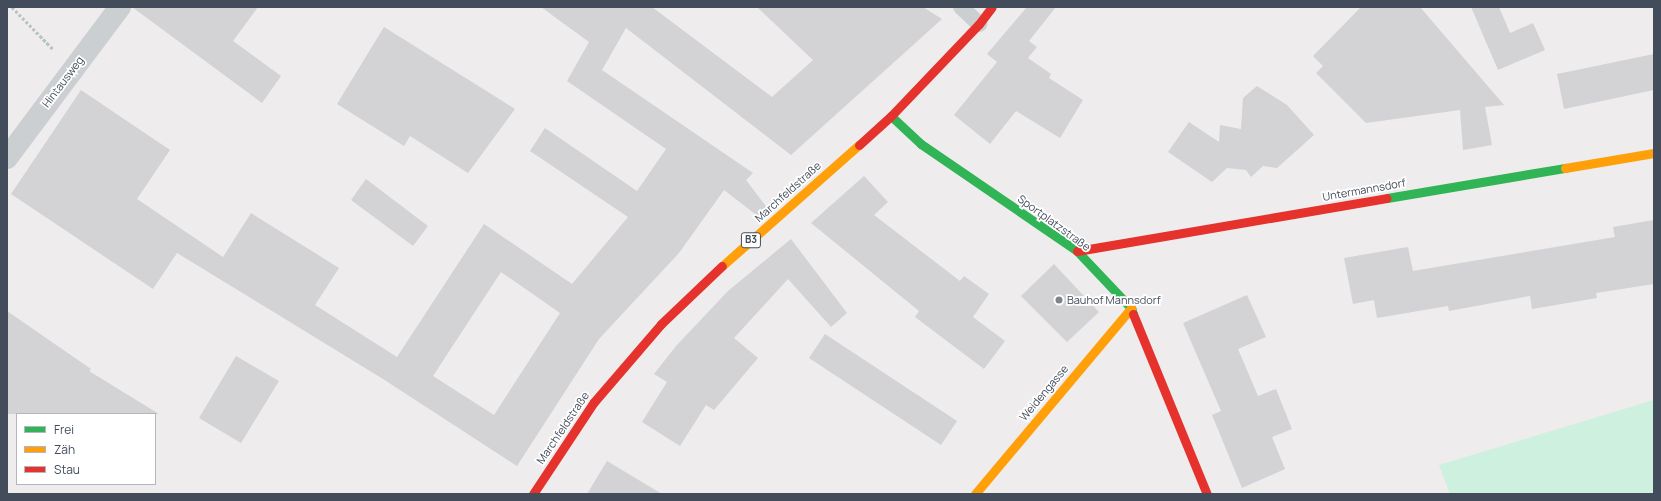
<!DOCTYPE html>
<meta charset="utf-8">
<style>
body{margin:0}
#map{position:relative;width:1661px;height:501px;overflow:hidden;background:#eeecec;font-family:Manrope,sans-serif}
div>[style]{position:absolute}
.green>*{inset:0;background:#cef0de}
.building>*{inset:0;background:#d3d3d5}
.path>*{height:2.5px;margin-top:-1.25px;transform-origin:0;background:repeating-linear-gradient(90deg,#b6c4c2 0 3px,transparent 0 5px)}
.lane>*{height:16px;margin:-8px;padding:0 8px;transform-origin:8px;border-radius:8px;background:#cccfd2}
.street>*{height:22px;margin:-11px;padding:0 11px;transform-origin:11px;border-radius:11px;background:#cccfd2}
.fast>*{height:9px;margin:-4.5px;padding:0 4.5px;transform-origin:4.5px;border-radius:4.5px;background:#30b455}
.slow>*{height:9px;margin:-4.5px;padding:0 4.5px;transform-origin:4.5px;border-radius:4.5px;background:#ff9f0a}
.jam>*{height:9px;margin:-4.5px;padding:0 4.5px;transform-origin:4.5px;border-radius:4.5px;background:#e5322d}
.dots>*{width:11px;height:11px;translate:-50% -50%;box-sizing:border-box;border:2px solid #fff;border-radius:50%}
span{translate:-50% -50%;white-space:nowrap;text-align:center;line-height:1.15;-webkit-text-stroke:3.5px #fff;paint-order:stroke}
.shield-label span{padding:1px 3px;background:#fff;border:1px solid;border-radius:3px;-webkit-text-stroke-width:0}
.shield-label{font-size:10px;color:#424c5a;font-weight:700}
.street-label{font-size:11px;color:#424c5a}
.poi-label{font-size:11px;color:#424c5a}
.left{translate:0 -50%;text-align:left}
.frame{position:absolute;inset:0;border:8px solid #424c5a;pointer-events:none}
.legend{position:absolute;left:16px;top:413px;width:140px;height:72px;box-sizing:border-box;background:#fff;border:1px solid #b3b7bd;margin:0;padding:5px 7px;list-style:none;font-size:12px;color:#424c5a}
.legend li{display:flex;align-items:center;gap:8px;height:20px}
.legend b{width:20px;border:1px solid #b3b7bd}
</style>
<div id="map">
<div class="green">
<i style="clip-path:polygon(1654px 400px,1654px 494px,1450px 494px,1439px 465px)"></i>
</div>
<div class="building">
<i style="clip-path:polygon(132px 7px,258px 7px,233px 41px,281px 76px,262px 103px)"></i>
<i style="clip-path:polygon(evenodd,541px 7px,652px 7px,772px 97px,813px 60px,757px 7px,923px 7px,942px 19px,791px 155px,626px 28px,602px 70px,753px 173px,746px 180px,768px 209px,759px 217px,724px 190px,679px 253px,599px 339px,517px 466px,383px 379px,177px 253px,153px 289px,11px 194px,81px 90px,170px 150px,137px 199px,223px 257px,251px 213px,339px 268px,315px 305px,397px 357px,484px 224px,572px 284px,628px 217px,530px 151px,545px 128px,637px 191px,666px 149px,567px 81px,589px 42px,541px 7px,501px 272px,560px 313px,494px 415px,433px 376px,501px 272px)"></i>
<i style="clip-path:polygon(1027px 7px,1056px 7px,1029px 41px,1037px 47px,1028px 58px,1051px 74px,1049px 78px,1083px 100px,1060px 138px,1016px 111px,990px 144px,954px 115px,997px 62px,987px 54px)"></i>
<i style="clip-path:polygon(1361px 7px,1420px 7px,1504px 105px,1485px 107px,1492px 145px,1463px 150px,1460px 110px,1366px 123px,1316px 73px,1323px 66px,1313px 56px)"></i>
<i style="clip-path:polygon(1471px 7px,1499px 7px,1510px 33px,1533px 23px,1545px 50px,1498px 70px)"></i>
<i style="clip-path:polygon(384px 27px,515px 109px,468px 173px,410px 136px,404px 146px,337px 104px)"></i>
<i style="clip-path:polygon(1654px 54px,1654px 90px,1564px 109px,1557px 74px)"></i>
<i style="clip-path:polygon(1257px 86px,1287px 105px,1314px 135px,1277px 168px,1263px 166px,1251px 177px,1246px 170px,1227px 168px,1212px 182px,1168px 152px,1189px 122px,1219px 142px,1220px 125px,1241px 129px,1243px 98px)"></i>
<i style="clip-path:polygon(864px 176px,888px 202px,874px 215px,960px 281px,964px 276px,989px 294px,973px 317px,1005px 341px,984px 369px,915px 317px,919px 311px,811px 223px)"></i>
<i style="clip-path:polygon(366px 179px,428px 226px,413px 246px,351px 200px)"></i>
<i style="clip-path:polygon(1654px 220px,1654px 284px,1596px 293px,1597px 298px,1532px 309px,1530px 296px,1449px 311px,1448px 306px,1377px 318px,1374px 300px,1353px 304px,1344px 258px,1408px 247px,1413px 271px,1615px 237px,1613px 227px)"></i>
<i style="clip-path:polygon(791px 239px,847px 313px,831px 327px,788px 279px,734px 338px,758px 358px,714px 410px,706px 405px,680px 446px,642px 422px,667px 382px,654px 374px,676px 346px,728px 291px)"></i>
<i style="clip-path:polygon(1054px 264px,1099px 312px,1067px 342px,1021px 296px)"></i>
<i style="clip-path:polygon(1247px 295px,1266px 337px,1238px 349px,1258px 396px,1276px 389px,1292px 429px,1272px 437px,1285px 469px,1242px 488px,1212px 415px,1221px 411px,1183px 323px)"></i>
<i style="clip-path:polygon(7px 311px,91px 369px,89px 371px,159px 414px,7px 414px)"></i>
<i style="clip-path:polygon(825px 334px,957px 421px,941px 445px,809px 358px)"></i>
<i style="clip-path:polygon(236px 356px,279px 381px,241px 443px,199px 418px)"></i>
<i style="clip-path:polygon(607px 461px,662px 494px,587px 494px)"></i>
</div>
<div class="path">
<i style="left:12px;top:7px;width:60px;rotate:45.7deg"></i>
</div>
<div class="lane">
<i style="left:961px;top:7px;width:25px;rotate:43deg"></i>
</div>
<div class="street">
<i style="left:7px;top:158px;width:189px;rotate:-53.2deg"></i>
</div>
<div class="fast">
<i style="left:891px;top:116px;width:41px;rotate:43deg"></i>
<i style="left:921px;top:144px;width:189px;rotate:34.4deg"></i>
<i style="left:1077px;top:251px;width:79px;rotate:46.5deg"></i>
<i style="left:1131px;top:308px;width:6px;rotate:72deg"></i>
<i style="left:1387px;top:198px;width:181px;rotate:-9.6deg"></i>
</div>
<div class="slow">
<i style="left:1565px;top:168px;width:90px;rotate:-9.6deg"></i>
<i style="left:722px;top:266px;width:183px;rotate:-41.5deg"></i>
<i style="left:975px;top:494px;width:243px;rotate:-50deg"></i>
</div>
<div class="jam">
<i style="left:859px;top:145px;width:43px;rotate:-42.2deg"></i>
<i style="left:891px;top:116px;width:127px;rotate:-46.3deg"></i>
<i style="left:979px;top:24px;width:21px;rotate:-53deg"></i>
<i style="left:1077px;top:251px;width:314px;rotate:-9.7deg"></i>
<i style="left:1133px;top:314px;width:195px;rotate:67.7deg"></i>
<i style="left:533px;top:494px;width:110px;rotate:-56.5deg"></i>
<i style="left:594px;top:402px;width:103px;rotate:-49.3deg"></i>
<i style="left:661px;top:324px;width:84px;rotate:-43.6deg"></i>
</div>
<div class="dots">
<i style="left:1059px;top:300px;background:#7e848d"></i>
</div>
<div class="shield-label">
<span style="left:751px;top:240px">B3</span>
</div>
<div class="street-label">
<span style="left:63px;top:82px;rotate:-53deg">Hintausweg</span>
<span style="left:1364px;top:190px;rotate:-10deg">Untermannsdorf</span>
<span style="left:788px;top:192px;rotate:-42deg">Marchfeldstraße</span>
<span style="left:1054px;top:223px;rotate:36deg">Sportplatzstraße</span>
<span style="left:1044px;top:393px;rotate:-50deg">Weidengasse</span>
<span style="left:563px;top:428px;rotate:-56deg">Marchfeldstraße</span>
</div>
<div class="poi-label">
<span class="left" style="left:1067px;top:300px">Bauhof Mannsdorf</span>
</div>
<div class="frame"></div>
<ul class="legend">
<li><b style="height:5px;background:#30b455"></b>Frei</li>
<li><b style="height:5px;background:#ff9f0a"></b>Zäh</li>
<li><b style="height:5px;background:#e5322d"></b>Stau</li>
</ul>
</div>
